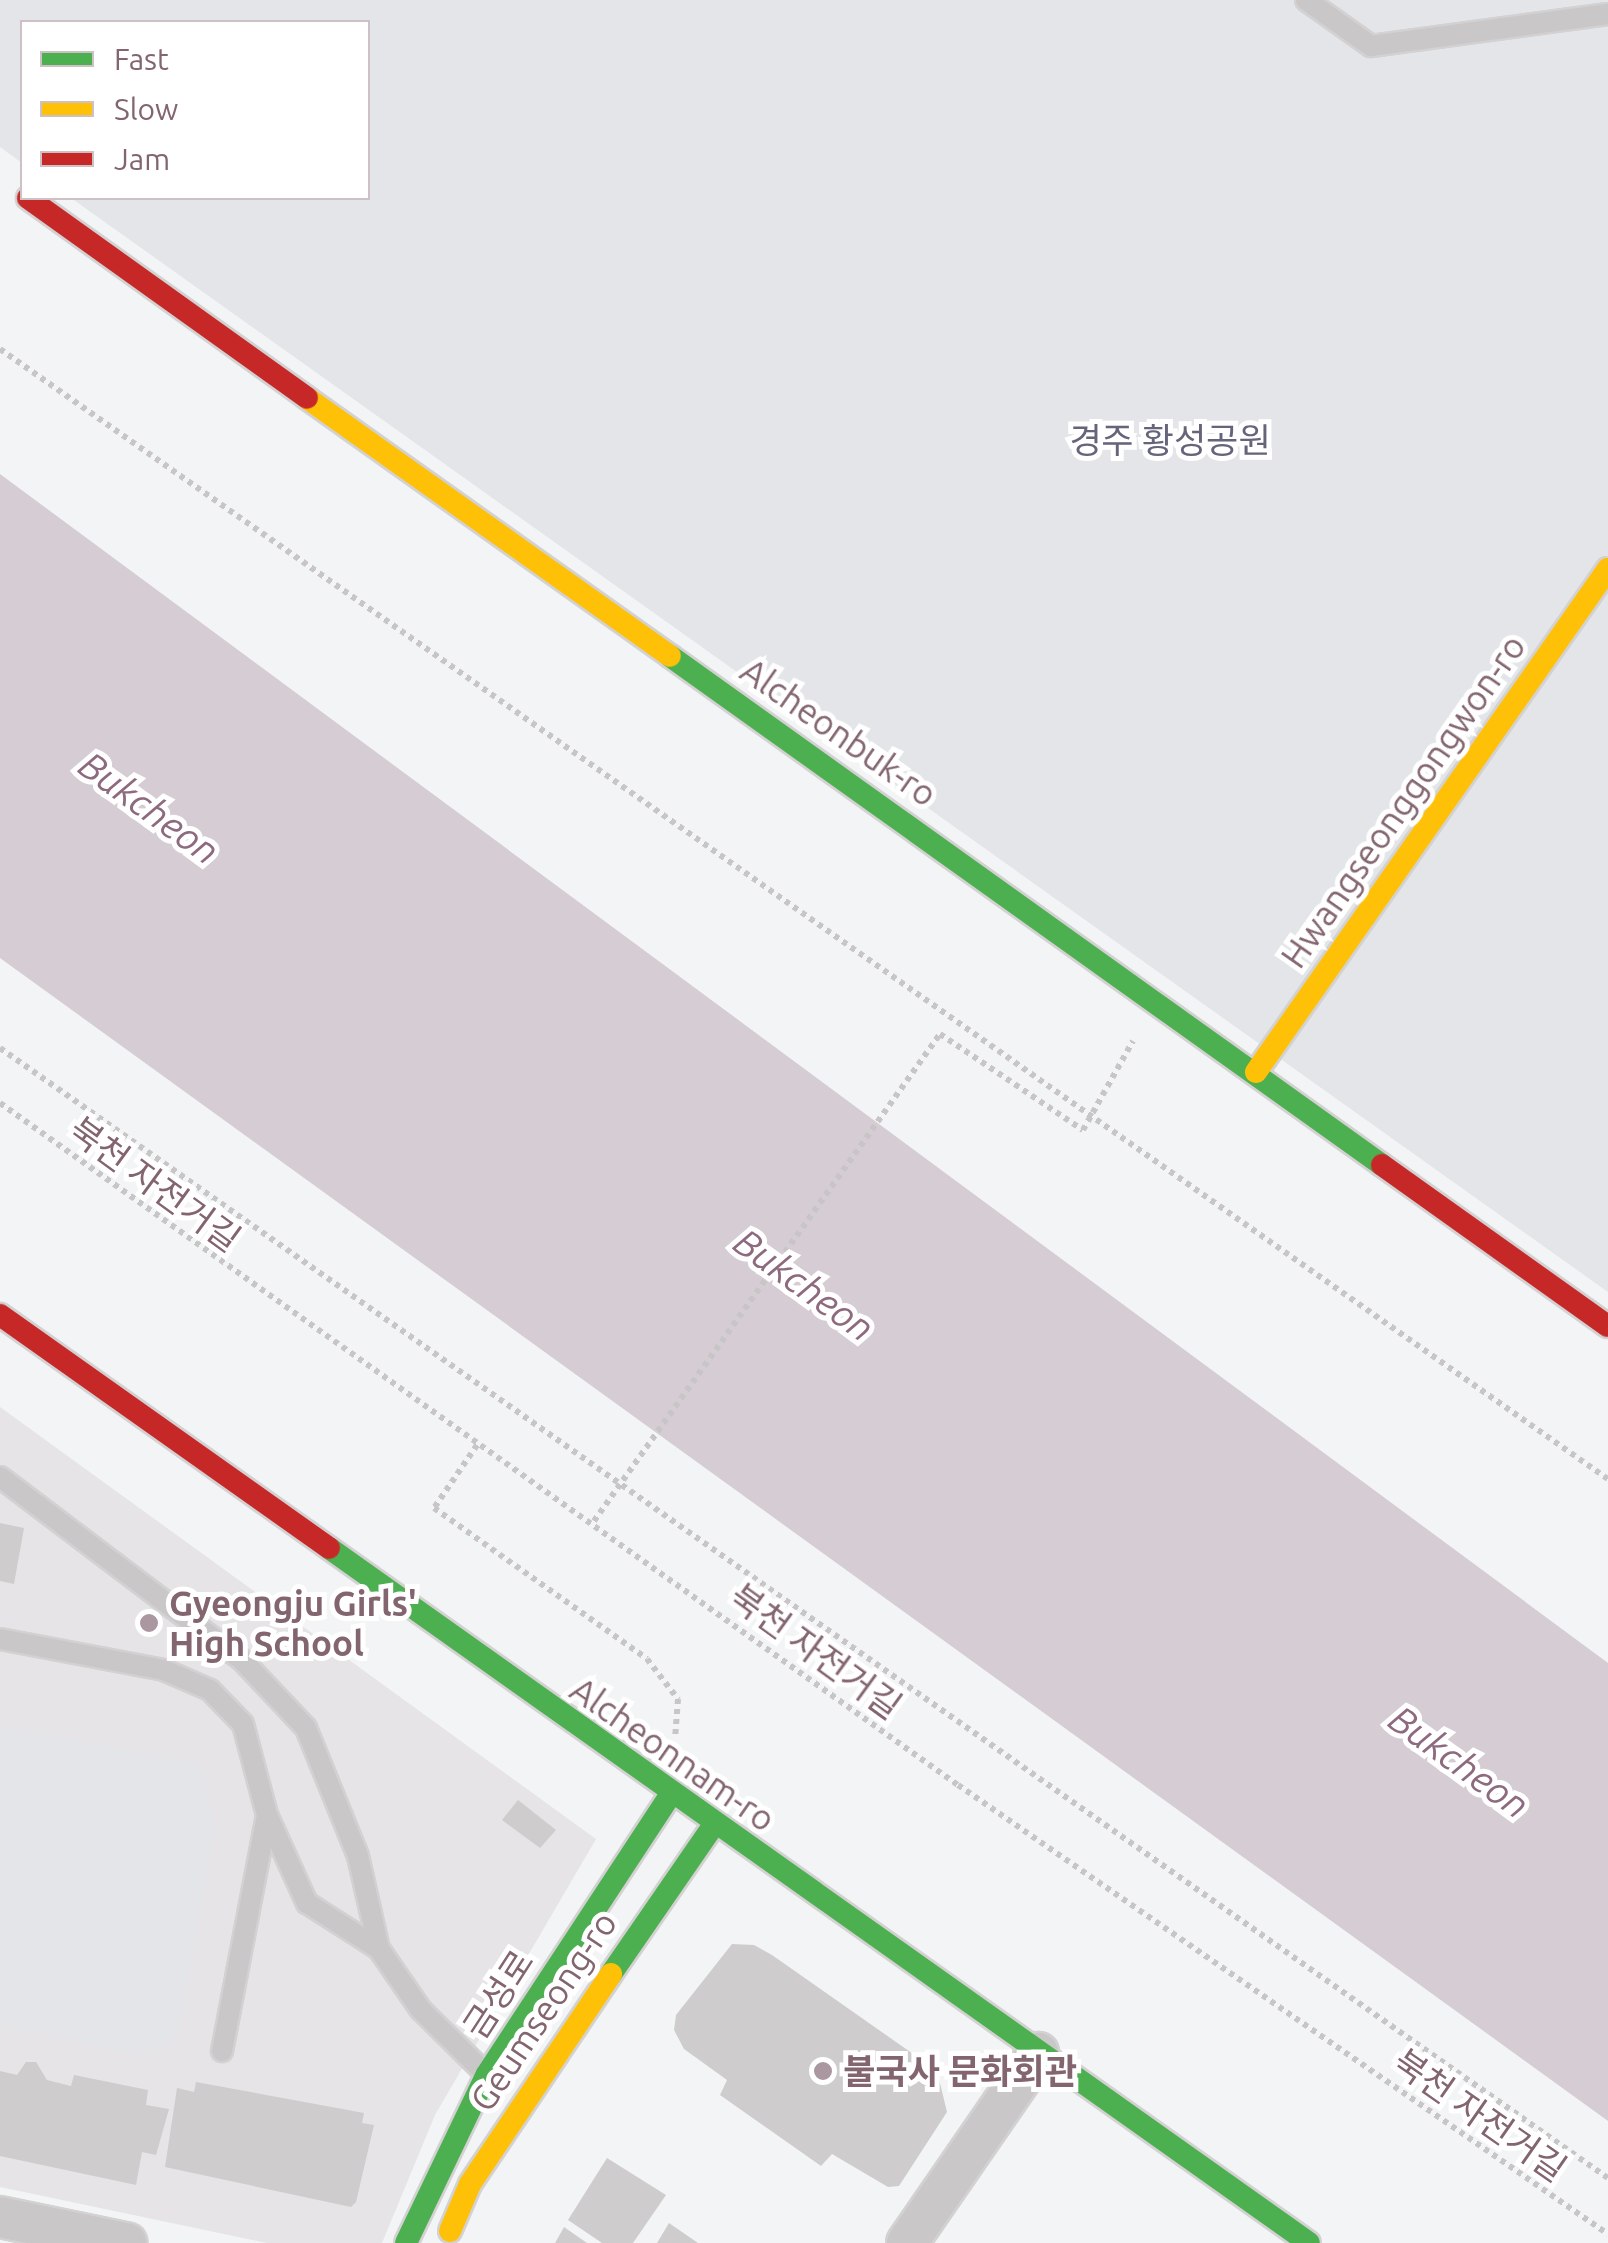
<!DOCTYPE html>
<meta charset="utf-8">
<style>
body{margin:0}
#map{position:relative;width:1608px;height:2243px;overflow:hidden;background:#f3f4f5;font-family:Ubuntu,"Noto Sans KR",sans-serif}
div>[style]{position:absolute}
.built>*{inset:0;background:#e6e4e6}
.green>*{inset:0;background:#e3e5e9}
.water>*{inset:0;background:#d6ccd3}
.building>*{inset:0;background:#cfccce}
.path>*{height:6px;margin-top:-3px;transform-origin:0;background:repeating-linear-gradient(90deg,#c7c5c6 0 5px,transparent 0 10px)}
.roads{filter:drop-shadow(2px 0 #d3d1d2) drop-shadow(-2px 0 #d3d1d2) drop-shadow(0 2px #d3d1d2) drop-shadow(0 -2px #d3d1d2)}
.lane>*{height:20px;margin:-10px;padding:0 10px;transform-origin:10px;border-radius:10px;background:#c9c7c8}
.street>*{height:40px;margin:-20px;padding:0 20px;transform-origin:20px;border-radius:20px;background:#c9c7c8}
.fast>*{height:22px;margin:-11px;padding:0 11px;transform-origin:11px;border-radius:11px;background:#4caf50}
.slow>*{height:22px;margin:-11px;padding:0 11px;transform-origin:11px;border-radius:11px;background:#ffc107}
.jam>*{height:22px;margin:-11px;padding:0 11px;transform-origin:11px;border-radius:11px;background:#c62828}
.dots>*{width:28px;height:28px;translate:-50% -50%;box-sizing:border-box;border:5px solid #fff;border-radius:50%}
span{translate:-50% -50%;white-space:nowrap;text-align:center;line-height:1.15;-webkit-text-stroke:10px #fff;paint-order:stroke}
.park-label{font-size:35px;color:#64647a}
.street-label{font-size:35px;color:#836570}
.poi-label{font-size:35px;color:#836570;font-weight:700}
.left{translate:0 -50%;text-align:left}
.water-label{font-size:38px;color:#8e6a7e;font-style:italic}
.legend{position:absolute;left:20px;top:20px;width:350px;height:180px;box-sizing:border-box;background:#fff;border:2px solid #cdc1c6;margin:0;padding:12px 18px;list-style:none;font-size:30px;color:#836570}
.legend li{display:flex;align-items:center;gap:20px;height:50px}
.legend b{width:50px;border:2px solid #cdc1c6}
</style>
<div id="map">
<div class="built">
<i style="clip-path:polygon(0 1407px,596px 1839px,435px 2115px,382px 2243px,267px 2243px,0 2187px)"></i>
</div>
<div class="green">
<i style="clip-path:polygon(0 0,1608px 0,1608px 1292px,71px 198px,368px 198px,368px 22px,22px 22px,22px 163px,0 147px)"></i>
<i style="clip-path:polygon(0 1726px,201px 1764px,215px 1830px,178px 2033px,168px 2046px,138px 2055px,0 2025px)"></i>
</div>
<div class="water">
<i style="clip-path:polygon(0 474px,1608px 1663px,1608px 2121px,0 958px)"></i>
</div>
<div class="building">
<i style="clip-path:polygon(0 1523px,24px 1528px,14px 1584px,0 1581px)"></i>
<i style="clip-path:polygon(518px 1800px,556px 1830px,540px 1848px,502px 1820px)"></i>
<i style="clip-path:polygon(732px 1944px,754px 1945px,772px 1955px,926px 2063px,939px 2079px,947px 2112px,899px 2186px,888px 2187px,832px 2154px,821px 2166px,720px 2095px,727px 2080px,684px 2049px,674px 2030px,676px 2015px)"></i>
<i style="clip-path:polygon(26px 2062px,36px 2062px,47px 2080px,71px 2086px,74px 2075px,148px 2090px,146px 2105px,169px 2109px,156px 2155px,142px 2152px,136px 2185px,0 2156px,0 2071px,17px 2075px)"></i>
<i style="clip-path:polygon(196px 2082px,364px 2113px,362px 2123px,374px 2125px,356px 2202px,351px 2207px,165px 2167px,177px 2088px,194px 2092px)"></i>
<i style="clip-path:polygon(607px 2158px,666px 2195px,633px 2243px,602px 2243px,568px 2220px)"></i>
<i style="clip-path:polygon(669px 2223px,698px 2243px,657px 2243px)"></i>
<i style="clip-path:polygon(564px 2227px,587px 2243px,555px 2243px)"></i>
</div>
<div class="path">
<i style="left:0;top:349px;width:1965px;rotate:35.1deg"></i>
<i style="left:0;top:1048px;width:1965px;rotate:35.1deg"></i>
<i style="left:0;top:1103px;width:1176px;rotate:35.45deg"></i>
<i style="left:958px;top:1785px;width:790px;rotate:34.64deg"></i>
<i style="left:477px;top:1445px;width:76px;rotate:124.3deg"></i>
<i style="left:434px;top:1508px;width:261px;rotate:35.3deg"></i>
<i style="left:647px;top:1659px;width:51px;rotate:52.2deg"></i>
<i style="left:678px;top:1699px;width:40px;rotate:94.3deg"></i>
<i style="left:594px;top:1521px;width:597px;rotate:-54.61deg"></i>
<i style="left:940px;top:1034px;width:172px;rotate:33.9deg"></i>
<i style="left:1083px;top:1130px;width:102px;rotate:-60.7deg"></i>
</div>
<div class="roads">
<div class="lane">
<i style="left:1306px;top:0;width:80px;rotate:35.3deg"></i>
<i style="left:1371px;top:46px;width:239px;rotate:-7.7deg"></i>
<i style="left:0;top:1477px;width:302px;rotate:37.1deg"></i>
<i style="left:241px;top:1659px;width:95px;rotate:46.7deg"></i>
<i style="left:306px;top:1728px;width:138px;rotate:67.9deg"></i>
<i style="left:358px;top:1856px;width:95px;rotate:77.3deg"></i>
<i style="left:379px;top:1949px;width:74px;rotate:55.5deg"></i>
<i style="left:421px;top:2010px;width:91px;rotate:44.6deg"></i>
<i style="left:0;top:1639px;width:167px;rotate:10.7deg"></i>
<i style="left:164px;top:1670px;width:50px;rotate:23.5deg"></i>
<i style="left:210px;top:1690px;width:47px;rotate:45.9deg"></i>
<i style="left:243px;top:1724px;width:94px;rotate:75.2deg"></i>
<i style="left:267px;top:1815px;width:97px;rotate:65.6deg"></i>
<i style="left:307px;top:1903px;width:85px;rotate:32.6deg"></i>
<i style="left:222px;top:2051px;width:240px;rotate:-79.2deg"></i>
</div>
<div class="street">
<i style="left:0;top:2217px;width:129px;rotate:11.7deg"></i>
<i style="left:907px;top:2243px;width:231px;rotate:-55.4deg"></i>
</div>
<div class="fast">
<i style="left:670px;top:656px;width:875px;rotate:35.56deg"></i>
<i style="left:329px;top:1548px;width:1201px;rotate:35.34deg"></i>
<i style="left:611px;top:1974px;width:180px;rotate:-55.4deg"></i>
<i style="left:406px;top:2243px;width:187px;rotate:-64.4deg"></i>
<i style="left:487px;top:2074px;width:334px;rotate:-56.7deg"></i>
</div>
<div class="slow">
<i style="left:307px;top:398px;width:445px;rotate:35.4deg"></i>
<i style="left:1256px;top:1072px;width:614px;rotate:-55.02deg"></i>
<i style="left:450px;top:2231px;width:51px;rotate:-66.9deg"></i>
<i style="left:470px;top:2184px;width:253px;rotate:-56.1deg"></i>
</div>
<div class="jam">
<i style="left:28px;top:198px;width:343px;rotate:35.6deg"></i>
<i style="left:1382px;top:1165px;width:277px;rotate:35.5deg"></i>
<i style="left:0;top:1315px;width:403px;rotate:35.3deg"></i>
</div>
</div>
<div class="dots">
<i style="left:149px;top:1623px;background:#aa979f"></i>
<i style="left:823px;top:2071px;background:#aa979f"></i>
</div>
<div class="park-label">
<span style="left:1170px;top:440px">경주 황성공원</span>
</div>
<div class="street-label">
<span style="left:839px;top:732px;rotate:35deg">Alcheonbuk-ro</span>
<span style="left:1403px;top:801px;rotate:-55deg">Hwangseonggongwon-ro</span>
<span style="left:155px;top:1184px;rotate:36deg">북천 자전거길</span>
<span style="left:816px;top:1651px;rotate:36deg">북천 자전거길</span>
<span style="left:673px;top:1754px;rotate:35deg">Alcheonnam-ro</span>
<span style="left:498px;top:1994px;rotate:-57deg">금성로</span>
<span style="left:543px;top:2011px;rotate:-56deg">Geumseong-ro</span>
<span style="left:1480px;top:2115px;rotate:35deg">북천 자전거길</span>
</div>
<div class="poi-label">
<span class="left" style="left:169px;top:1623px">Gyeongju Girls'<br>High School</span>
<span class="left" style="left:843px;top:2071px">불국사 문화회관</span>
</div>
<div class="water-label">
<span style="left:149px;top:808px;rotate:36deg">Bukcheon</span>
<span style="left:804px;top:1285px;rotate:36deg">Bukcheon</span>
<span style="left:1459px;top:1762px;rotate:36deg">Bukcheon</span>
</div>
<ul class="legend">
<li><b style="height:12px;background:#4caf50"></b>Fast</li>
<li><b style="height:12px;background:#ffc107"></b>Slow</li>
<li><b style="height:12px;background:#c62828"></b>Jam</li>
</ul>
</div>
